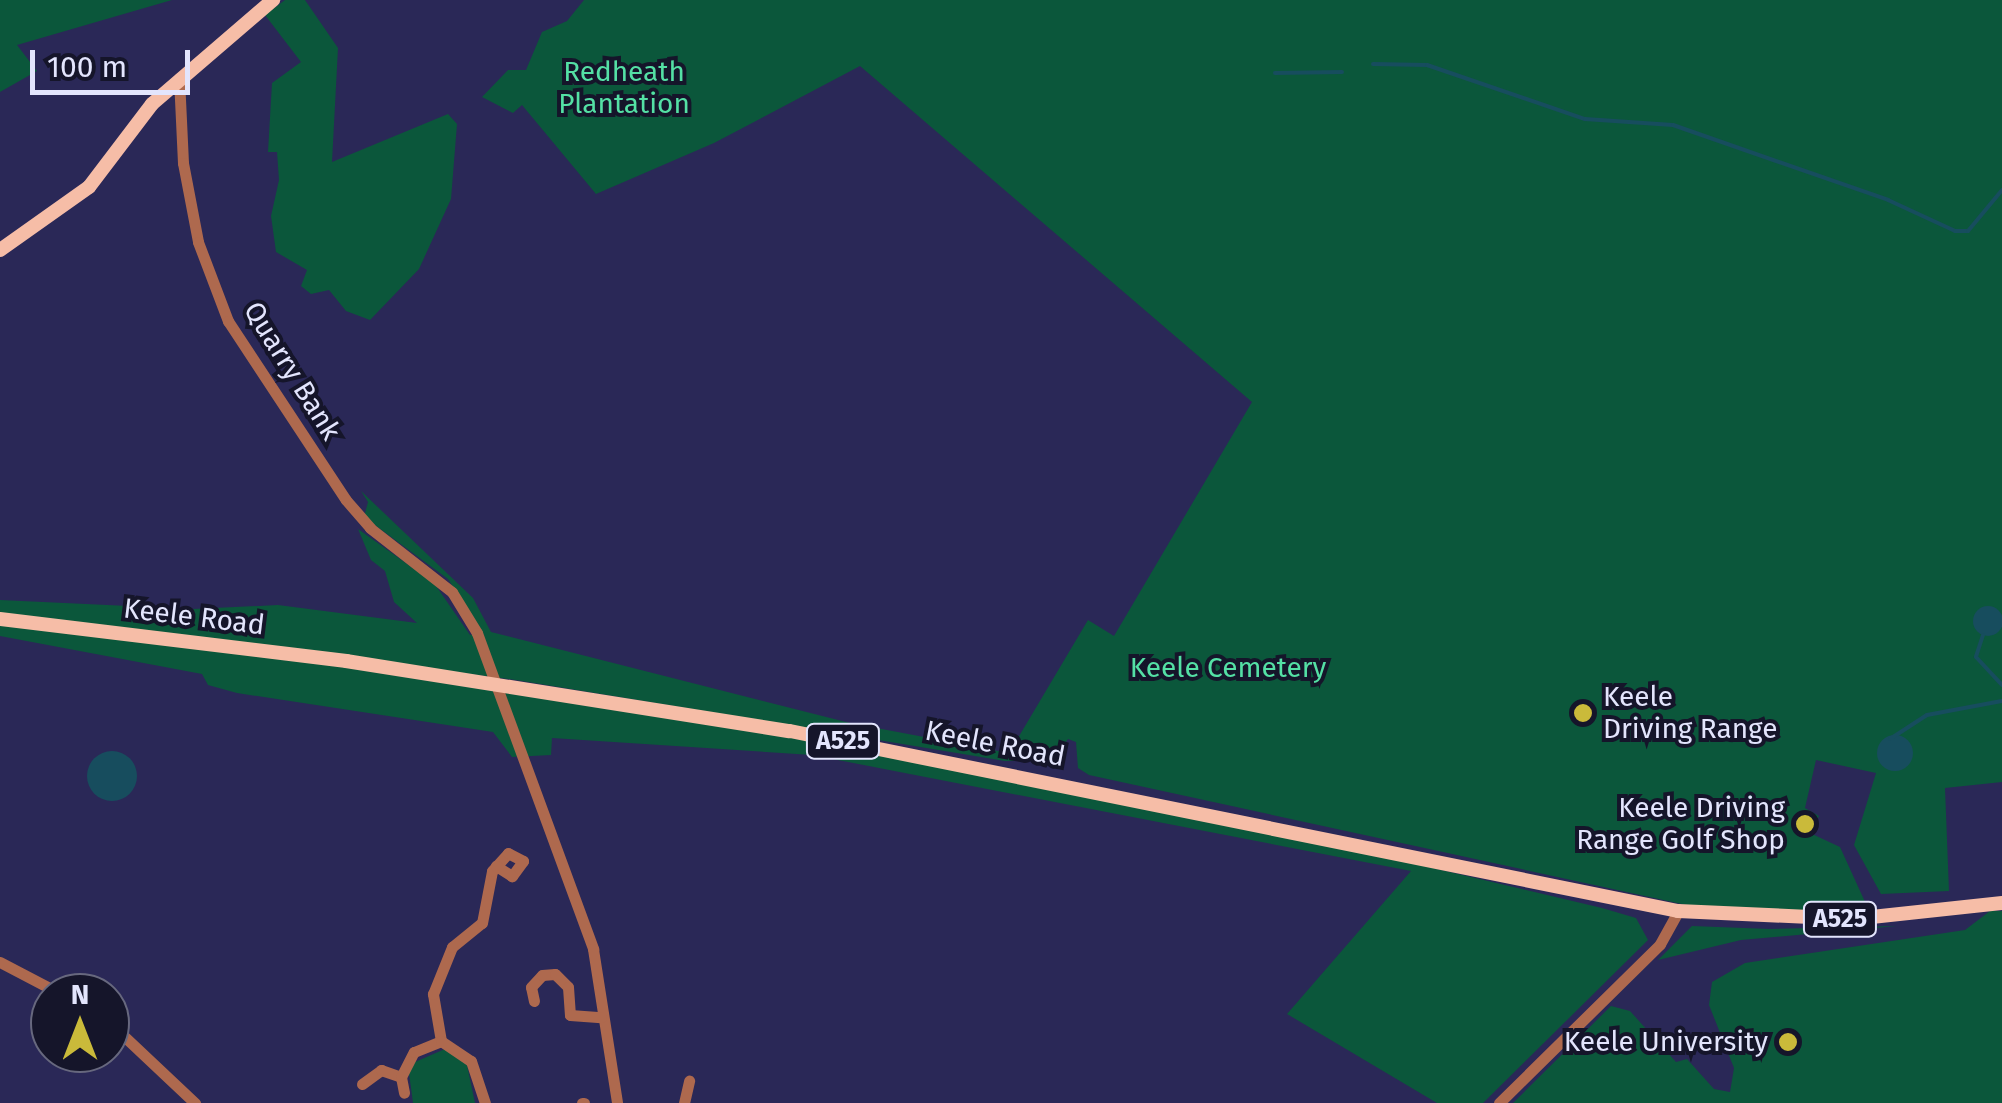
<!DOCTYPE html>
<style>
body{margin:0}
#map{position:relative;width:2002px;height:1103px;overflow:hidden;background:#2a2857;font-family:"Fira Sans",sans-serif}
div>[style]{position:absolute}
.green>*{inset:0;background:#0b573b}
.water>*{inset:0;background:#174d5e}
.round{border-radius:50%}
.stream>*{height:4px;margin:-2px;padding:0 2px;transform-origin:2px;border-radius:2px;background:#174d5e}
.minor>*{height:11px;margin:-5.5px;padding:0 5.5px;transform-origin:5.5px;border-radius:5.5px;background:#ae694e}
.major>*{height:14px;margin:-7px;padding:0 7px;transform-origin:7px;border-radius:7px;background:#f6bda7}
.dots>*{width:28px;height:28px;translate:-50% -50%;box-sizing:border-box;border:5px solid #15152a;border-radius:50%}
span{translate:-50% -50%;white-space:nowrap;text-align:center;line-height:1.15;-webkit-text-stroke:8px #15152a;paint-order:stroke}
.shield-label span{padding:2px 8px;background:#15152a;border:2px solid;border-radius:8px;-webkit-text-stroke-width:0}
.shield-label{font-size:25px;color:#e3e5fd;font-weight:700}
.park-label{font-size:28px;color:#54e0a5}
.street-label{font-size:28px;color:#e3e5fd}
.poi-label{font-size:28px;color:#e3e5fd}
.left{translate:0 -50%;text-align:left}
.right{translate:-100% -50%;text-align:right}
.north{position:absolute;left:30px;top:973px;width:100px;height:100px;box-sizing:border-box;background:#15152a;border:2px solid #67687e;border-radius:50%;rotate:0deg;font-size:28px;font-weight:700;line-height:40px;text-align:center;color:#e3e5fd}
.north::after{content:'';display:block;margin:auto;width:35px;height:45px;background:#caba3a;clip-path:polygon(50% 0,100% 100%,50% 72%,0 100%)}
.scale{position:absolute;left:30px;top:50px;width:160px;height:45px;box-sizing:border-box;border:5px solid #e3e5fd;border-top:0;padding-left:12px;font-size:30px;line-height:35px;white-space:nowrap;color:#e3e5fd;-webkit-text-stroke:8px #15152a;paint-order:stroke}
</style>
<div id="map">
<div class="green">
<i style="clip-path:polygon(0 0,172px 0,17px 45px,37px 71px,0 92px)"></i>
<i style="clip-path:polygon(285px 0,305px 0,338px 48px,332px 162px,448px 114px,457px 124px,451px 199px,419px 269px,370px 320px,346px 311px,329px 290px,311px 294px,301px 286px,307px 270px,276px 252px,271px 216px,279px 180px,277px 152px,268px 152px,272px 83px,301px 62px,265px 15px)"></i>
<i style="clip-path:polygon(584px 0,2002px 0,2002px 782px,1945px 788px,1949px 891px,1881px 894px,1854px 845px,1876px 773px,1816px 760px,1805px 808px,1819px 816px,1810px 833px,1840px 847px,1866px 904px,1815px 908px,1815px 914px,1691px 906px,1089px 775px,1078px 768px,1076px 742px,1068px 739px,1053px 760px,1005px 761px,516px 680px,0 613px,0 600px,193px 609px,278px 605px,417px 623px,394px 602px,385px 571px,371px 560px,358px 529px,434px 583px,470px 635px,482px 632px,448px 579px,364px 517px,368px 502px,361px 491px,473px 598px,491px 632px,850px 723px,1009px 753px,1088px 620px,1114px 636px,1252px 402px,860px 66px,714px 143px,596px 194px,522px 105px,513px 113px,482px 97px,508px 70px,526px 70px,542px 32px,567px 21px)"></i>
<i style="clip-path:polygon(0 625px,329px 665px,850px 747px,1344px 847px,1602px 908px,1636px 918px,1648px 940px,1483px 1103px,1437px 1103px,1287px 1014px,1411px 871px,812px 755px,552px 738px,551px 755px,512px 757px,493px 732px,237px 693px,208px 685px,202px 674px,0 636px)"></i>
<i style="clip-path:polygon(1990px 911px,2002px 911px,2002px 1103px,1513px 1103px,1611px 1006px,1630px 1011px,1676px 1062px,1687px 1059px,1714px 1089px,1730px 1092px,1734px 1068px,1709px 1005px,1712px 982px,1745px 963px,1965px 930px)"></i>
<i style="clip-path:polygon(1692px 926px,1770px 929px,1897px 926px,1741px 940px,1658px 960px)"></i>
<i style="clip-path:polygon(445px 1049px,467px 1065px,475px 1103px,413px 1103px,409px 1073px,415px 1062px)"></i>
</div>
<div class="water">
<i class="round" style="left:1973px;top:606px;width:30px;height:30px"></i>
<i class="round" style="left:1877px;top:735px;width:36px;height:36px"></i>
<i class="round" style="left:87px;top:751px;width:50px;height:50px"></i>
</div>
<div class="stream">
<i style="left:1373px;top:64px;width:54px;rotate:1.1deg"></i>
<i style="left:1427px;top:65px;width:167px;rotate:18.9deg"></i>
<i style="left:1585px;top:119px;width:88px;rotate:3.9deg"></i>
<i style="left:1673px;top:125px;width:228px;rotate:19.2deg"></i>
<i style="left:1888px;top:200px;width:74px;rotate:24.8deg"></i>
<i style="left:1955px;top:231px;width:13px"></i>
<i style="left:1968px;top:231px;width:53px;rotate:-50.3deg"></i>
<i style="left:1275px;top:73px;width:67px;rotate:-0.9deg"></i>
<i style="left:1983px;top:635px;width:23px;rotate:108deg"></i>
<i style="left:1976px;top:657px;width:38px;rotate:47deg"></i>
<i style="left:1890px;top:739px;width:44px;rotate:-33deg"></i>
<i style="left:1927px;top:715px;width:76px;rotate:-10.6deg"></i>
</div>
<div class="minor">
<i style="left:179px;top:78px;width:85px;rotate:87.3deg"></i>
<i style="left:183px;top:163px;width:80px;rotate:79.2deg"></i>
<i style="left:198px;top:242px;width:85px;rotate:69.2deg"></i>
<i style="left:228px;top:321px;width:214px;rotate:56.6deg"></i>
<i style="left:346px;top:500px;width:37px;rotate:49deg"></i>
<i style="left:370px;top:528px;width:104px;rotate:38deg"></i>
<i style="left:452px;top:592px;width:48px;rotate:58.6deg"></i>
<i style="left:477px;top:633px;width:337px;rotate:69.8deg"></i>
<i style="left:593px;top:949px;width:156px;rotate:81.1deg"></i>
<i style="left:0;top:962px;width:67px;rotate:27.7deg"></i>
<i style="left:534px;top:1001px;width:14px;rotate:-102deg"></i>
<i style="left:531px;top:987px;width:16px;rotate:-47deg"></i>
<i style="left:542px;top:975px;width:13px;rotate:-4deg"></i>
<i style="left:555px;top:974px;width:18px;rotate:45deg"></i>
<i style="left:568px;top:987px;width:28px;rotate:86deg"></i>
<i style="left:570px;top:1015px;width:31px;rotate:4deg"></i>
<i style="left:110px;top:1023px;width:117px;rotate:43.3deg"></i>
<i style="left:441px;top:1041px;width:48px;rotate:-99.7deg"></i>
<i style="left:433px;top:994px;width:51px;rotate:-68deg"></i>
<i style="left:452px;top:947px;width:38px;rotate:-39deg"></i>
<i style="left:482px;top:923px;width:53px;rotate:-79.1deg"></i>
<i style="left:492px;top:871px;width:24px;rotate:-48deg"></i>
<i style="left:508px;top:853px;width:17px;rotate:28deg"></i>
<i style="left:523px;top:861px;width:19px;rotate:126deg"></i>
<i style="left:512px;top:876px;width:19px;rotate:-148deg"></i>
<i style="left:401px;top:1077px;width:16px;rotate:79deg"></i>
<i style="left:362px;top:1084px;width:24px;rotate:-36deg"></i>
<i style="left:381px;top:1070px;width:21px;rotate:19deg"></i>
<i style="left:401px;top:1077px;width:28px;rotate:-63deg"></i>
<i style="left:414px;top:1052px;width:29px;rotate:-22deg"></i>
<i style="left:441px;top:1041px;width:36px;rotate:34deg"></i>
<i style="left:471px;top:1061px;width:44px;rotate:71.6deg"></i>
<i style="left:582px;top:1103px;width:2px"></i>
<i style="left:684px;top:1103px;width:23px;rotate:-77deg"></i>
<i style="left:1499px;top:1103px;width:226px;rotate:-44.6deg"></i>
<i style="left:1660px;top:944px;width:38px;rotate:-61deg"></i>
</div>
<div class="major">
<i style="left:0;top:250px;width:109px;rotate:-35.3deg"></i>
<i style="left:89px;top:187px;width:104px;rotate:-52.8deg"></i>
<i style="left:152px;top:104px;width:160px;rotate:-40.7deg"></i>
<i style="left:0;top:619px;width:349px;rotate:6.9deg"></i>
<i style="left:346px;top:661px;width:449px;rotate:9deg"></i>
<i style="left:790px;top:731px;width:906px;rotate:11.46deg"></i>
<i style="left:1678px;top:911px;width:175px;rotate:2.6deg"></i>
<i style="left:1853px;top:919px;width:150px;rotate:-6.1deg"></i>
</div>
<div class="dots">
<i style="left:1583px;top:713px;background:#caba3a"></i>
<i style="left:1805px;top:824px;background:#caba3a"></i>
<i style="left:1788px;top:1042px;background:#caba3a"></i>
</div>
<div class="shield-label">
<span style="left:843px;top:741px">A525</span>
<span style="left:1840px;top:919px">A525</span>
</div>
<div class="park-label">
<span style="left:624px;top:88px">Redheath<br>Plantation</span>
<span style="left:1228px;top:668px">Keele Cemetery</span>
</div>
<div class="street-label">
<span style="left:292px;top:371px;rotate:58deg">Quarry Bank</span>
<span style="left:194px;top:617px;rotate:7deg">Keele Road</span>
<span style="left:995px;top:744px;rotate:11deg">Keele Road</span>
</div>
<div class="poi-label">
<span class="left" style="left:1603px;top:713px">Keele<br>Driving Range</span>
<span class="right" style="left:1785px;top:824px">Keele Driving<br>Range Golf Shop</span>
<span class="right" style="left:1768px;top:1042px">Keele University</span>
</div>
<div class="north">N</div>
<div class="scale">100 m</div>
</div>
